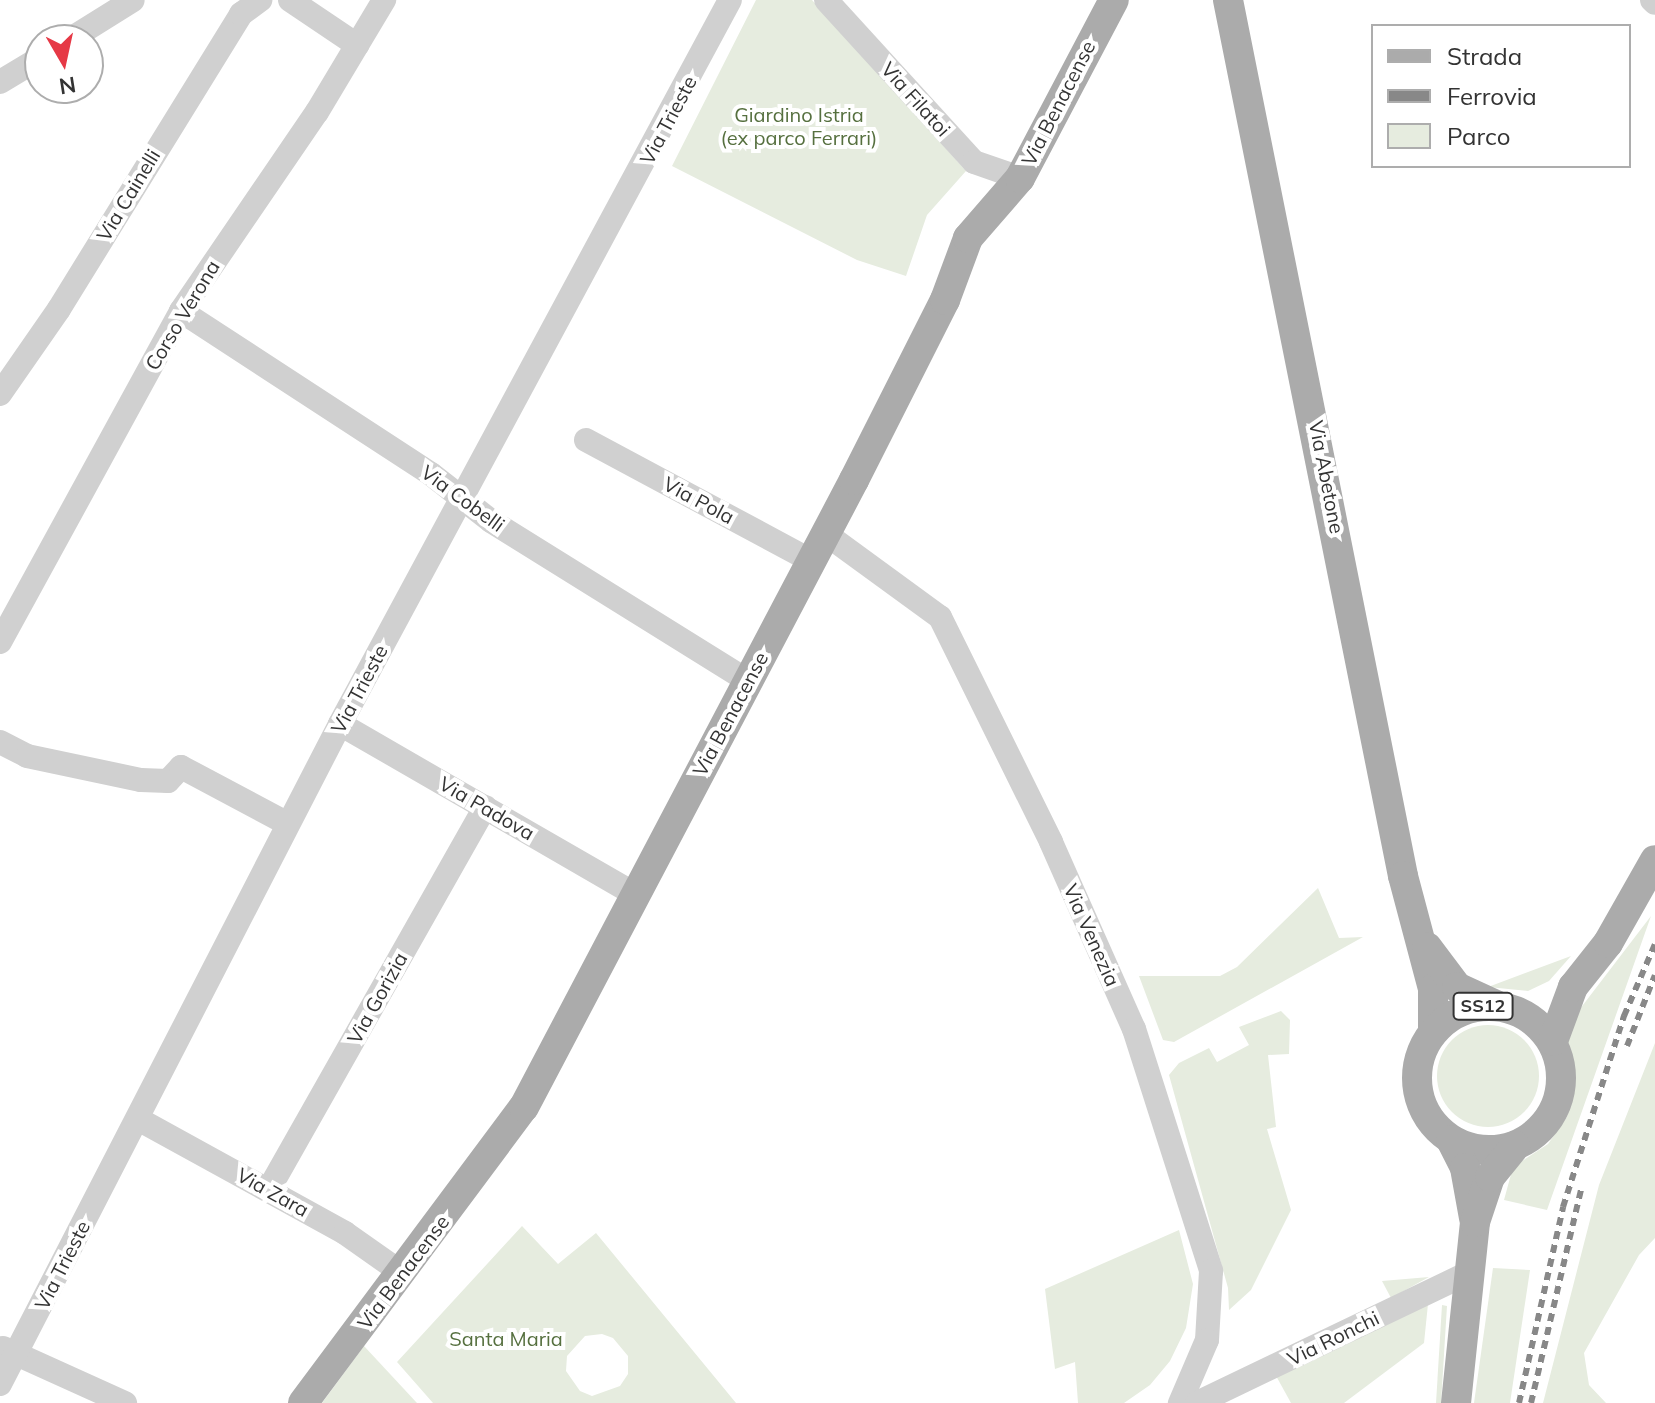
<!DOCTYPE html>
<style>
body{margin:0}
#map{position:relative;width:1655px;height:1403px;overflow:hidden;background:#fff;font-family:Mulish,sans-serif}
div>[style]{position:absolute}
.green>*{inset:0;background:#e6ecdf}
.round{border-radius:50%}
.minor>*{height:24px;margin:-12px;padding:0 12px;transform-origin:12px;border-radius:12px;background:#d0d0d0}
.major>*{height:30px;margin:-15px;padding:0 15px;transform-origin:15px;border-radius:15px;background:#ababab}
.major>.ring{margin:-15px;padding:0;box-sizing:content-box;background:none;border:30px solid #ababab;border-radius:50%}
.rail>*{height:6px;margin-top:-3px;transform-origin:0;background:repeating-linear-gradient(90deg,#888 0 8px,transparent 0 14px)}
span{translate:-50% -50%;white-space:nowrap;text-align:center;line-height:1.15;-webkit-text-stroke:8px #fff;paint-order:stroke}
.shield-label span{padding:2px 6px;background:#fff;border:2px solid;border-radius:6px;-webkit-text-stroke-width:0}
.shield-label{font-size:18px;color:#333;font-weight:700}
.street-label{font-size:20px;color:#333}
.park-label{font-size:20px;color:#56703f}
.legend{position:absolute;left:1371px;top:24px;width:260px;height:144px;box-sizing:border-box;background:#fff;border:2px solid #adadad;margin:0;padding:10px 14px;list-style:none;font-size:24px;color:#333}
.legend li{display:flex;align-items:center;gap:16px;height:40px}
.legend b{width:40px;border:2px solid #adadad}
.north{position:absolute;left:24px;top:24px;width:80px;height:80px;box-sizing:border-box;background:#fff;border:2px solid #adadad;border-radius:50%;rotate:171deg;font-size:22px;font-weight:700;line-height:32px;text-align:center;color:#333}
.north::after{content:'';display:block;margin:auto;width:28px;height:36px;background:#e63946;clip-path:polygon(50% 0,100% 100%,50% 72%,0 100%)}
</style>
<div id="map">
<div class="green">
<i style="clip-path:polygon(756px 0,812px 0,966px 171px,927px 215px,906px 276px,857px 260px,672px 166px)"></i>
<i style="clip-path:polygon(1318px 888px,1339px 938px,1363px 937px,1174px 1042px,1163px 1040px,1139px 976px,1220px 976px,1237px 967px)"></i>
<i style="clip-path:polygon(1651px 916px,1547px 1210px,1504px 1200px,1513px 1167px,1548px 1144px,1567px 1117px,1571px 1080px,1563px 1041px,1573px 1018px)"></i>
<i style="clip-path:polygon(1571px 956px,1549px 981px,1528px 991px,1488px 987px)"></i>
<i style="clip-path:polygon(1281px 1011px,1290px 1020px,1289px 1054px,1268px 1055px,1276px 1127px,1267px 1129px,1291px 1210px,1251px 1290px,1229px 1310px,1228px 1288px,1169px 1075px,1179px 1063px,1209px 1048px,1217px 1062px,1249px 1045px,1239px 1027px)"></i>
<i class="round" style="left:1437px;top:1025px;width:102px;height:102px"></i>
<i style="clip-path:polygon(1655px 1043px,1655px 1238px,1639px 1255px,1584px 1353px,1589px 1385px,1606px 1403px,1543px 1403px,1599px 1185px)"></i>
<i style="clip-path:polygon(evenodd,522px 1226px,558px 1264px,596px 1233px,736px 1403px,433px 1403px,397px 1362px,522px 1226px,602px 1334px,613px 1338px,628px 1356px,628px 1374px,620px 1386px,592px 1396px,580px 1391px,566px 1371px,567px 1356px,585px 1336px,602px 1334px)"></i>
<i style="clip-path:polygon(1179px 1230px,1193px 1284px,1186px 1328px,1170px 1361px,1150px 1385px,1124px 1403px,1078px 1403px,1075px 1362px,1055px 1369px,1045px 1289px)"></i>
<i style="clip-path:polygon(1493px 1268px,1530px 1270px,1510px 1403px,1474px 1403px)"></i>
<i style="clip-path:polygon(1429px 1277px,1391px 1298px,1382px 1281px)"></i>
<i style="clip-path:polygon(1428px 1304px,1424px 1343px,1344px 1403px,1291px 1403px,1275px 1374px)"></i>
<i style="clip-path:polygon(1442px 1305px,1447px 1306px,1441px 1403px,1436px 1403px)"></i>
<i style="clip-path:polygon(364px 1346px,417px 1403px,322px 1403px)"></i>
</div>
<div class="minor">
<i style="left:290px;top:0;width:81px;rotate:33.9deg"></i>
<i style="left:826px;top:0;width:219px;rotate:47.6deg"></i>
<i style="left:974px;top:162px;width:49px;rotate:19.2deg"></i>
<i style="left:1652px;top:0;width:4px;rotate:45deg"></i>
<i style="left:69px;top:40px;width:75px;rotate:-32deg"></i>
<i style="left:0;top:82px;width:47px;rotate:-31deg"></i>
<i style="left:181px;top:311px;width:298px;rotate:33.1deg"></i>
<i style="left:431px;top:474px;width:76px;rotate:38.1deg"></i>
<i style="left:491px;top:521px;width:303px;rotate:31.9deg"></i>
<i style="left:0;top:394px;width:103px;rotate:-55.2deg"></i>
<i style="left:59px;top:309px;width:347px;rotate:-58.3deg"></i>
<i style="left:241px;top:14px;width:24px;rotate:-36deg"></i>
<i style="left:586px;top:440px;width:256px;rotate:28.2deg"></i>
<i style="left:826px;top:534px;width:141px;rotate:36.1deg"></i>
<i style="left:940px;top:617px;width:251px;rotate:63.7deg"></i>
<i style="left:1051px;top:842px;width:205px;rotate:66.1deg"></i>
<i style="left:1134px;top:1029px;width:254px;rotate:72.3deg"></i>
<i style="left:1211px;top:1271px;width:69px;rotate:93.3deg"></i>
<i style="left:1207px;top:1340px;width:69px;rotate:113.2deg"></i>
<i style="left:0;top:642px;width:377px;rotate:-61.3deg"></i>
<i style="left:181px;top:311px;width:241px;rotate:-55.7deg"></i>
<i style="left:317px;top:112px;width:131px;rotate:-59.1deg"></i>
<i style="left:340px;top:724px;width:338px;rotate:30deg"></i>
<i style="left:0;top:742px;width:30px;rotate:27deg"></i>
<i style="left:27px;top:756px;width:116px;rotate:11.9deg"></i>
<i style="left:141px;top:780px;width:27px;rotate:2deg"></i>
<i style="left:168px;top:781px;width:19px;rotate:-47deg"></i>
<i style="left:181px;top:767px;width:121px;rotate:28deg"></i>
<i style="left:138px;top:1119px;width:236px;rotate:28.8deg"></i>
<i style="left:345px;top:1233px;width:70px;rotate:35.1deg"></i>
<i style="left:269px;top:1189px;width:439px;rotate:-60.5deg"></i>
<i style="left:3px;top:1348px;width:134px;rotate:24.3deg"></i>
<i style="left:0;top:1384px;width:742px;rotate:-62.74deg"></i>
<i style="left:340px;top:724px;width:822px;rotate:-61.69deg"></i>
<i style="left:1197px;top:1403px;width:301px;rotate:-25.6deg"></i>
</div>
<div class="major">
<i style="left:1228px;top:0;width:893px;rotate:78.7deg"></i>
<i style="left:1403px;top:876px;width:117px;rotate:75.1deg"></i>
<i style="left:1433px;top:989px;width:43px;rotate:90deg"></i>
<i style="left:1427px;top:947px;width:50px;rotate:53.1deg"></i>
<i style="left:1457px;top:987px;width:45px;rotate:24.9deg"></i>
<i class="ring" style="left:1417px;top:1006px;width:114px;height:114px"></i>
<i style="left:1553px;top:1041px;width:58px;rotate:-69.7deg"></i>
<i style="left:1573px;top:987px;width:56px;rotate:-51.5deg"></i>
<i style="left:1608px;top:943px;width:95px;rotate:-60.5deg"></i>
<i style="left:1451px;top:1140px;width:31px;rotate:63deg"></i>
<i style="left:1465px;top:1168px;width:51px;rotate:79.8deg"></i>
<i style="left:303px;top:1403px;width:369px;rotate:-53.3deg"></i>
<i style="left:524px;top:1107px;width:709px;rotate:-62.24deg"></i>
<i style="left:854px;top:480px;width:202px;rotate:-63.2deg"></i>
<i style="left:945px;top:300px;width:66px;rotate:-69.6deg"></i>
<i style="left:968px;top:238px;width:79px;rotate:-49.1deg"></i>
<i style="left:1020px;top:178px;width:201px;rotate:-62.2deg"></i>
<i style="left:1456px;top:1403px;width:182px;rotate:-84deg"></i>
<i style="left:1475px;top:1222px;width:47px;rotate:-71.6deg"></i>
<i style="left:1490px;top:1177px;width:40px;rotate:-51deg"></i>
</div>
<div class="rail">
<i style="left:1627px;top:1046px;width:76px;rotate:-68.5deg"></i>
<i style="left:1519px;top:1403px;width:201px;rotate:-77.3deg"></i>
<i style="left:1563px;top:1207px;width:201px;rotate:-72.3deg"></i>
<i style="left:1624px;top:1016px;width:78px;rotate:-66.7deg"></i>
<i style="left:1531px;top:1403px;width:223px;rotate:-76.8deg"></i>
</div>
<div class="shield-label">
<span style="left:1483px;top:1006px">SS12</span>
</div>
<div class="street-label">
<span style="left:916px;top:99px;rotate:48deg">Via Filatoi</span>
<span style="left:1058px;top:103px;rotate:-63deg">Via Benacense</span>
<span style="left:668px;top:120px;rotate:-62deg">Via Trieste</span>
<span style="left:128px;top:195px;rotate:-59deg">Via Cainelli</span>
<span style="left:182px;top:315px;rotate:-59deg">Corso Verona</span>
<span style="left:1327px;top:477px;rotate:79deg">Via Abetone</span>
<span style="left:463px;top:498px;rotate:36deg">Via Cobelli</span>
<span style="left:699px;top:500px;rotate:28deg">Via Pola</span>
<span style="left:359px;top:689px;rotate:-62deg">Via Trieste</span>
<span style="left:730px;top:714px;rotate:-62deg">Via Benacense</span>
<span style="left:487px;top:808px;rotate:30deg">Via Padova</span>
<span style="left:1092px;top:935px;rotate:66deg">Via Venezia</span>
<span style="left:377px;top:998px;rotate:-61deg">Via Gorizia</span>
<span style="left:273px;top:1192px;rotate:29deg">Via Zara</span>
<span style="left:62px;top:1265px;rotate:-63deg">Via Trieste</span>
<span style="left:403px;top:1272px;rotate:-53deg">Via Benacense</span>
<span style="left:1333px;top:1338px;rotate:-26deg">Via Ronchi</span>
</div>
<div class="park-label">
<span style="left:799px;top:126px">Giardino Istria<br>(ex parco Ferrari)</span>
<span style="left:506px;top:1338px">Santa Maria</span>
</div>
<ul class="legend">
<li><b style="height:10px;background:#ababab"></b>Strada</li>
<li><b style="height:10px;background:#888"></b>Ferrovia</li>
<li><b style="height:22px;background:#e6ecdf"></b>Parco</li>
</ul>
<div class="north">N</div>
</div>
